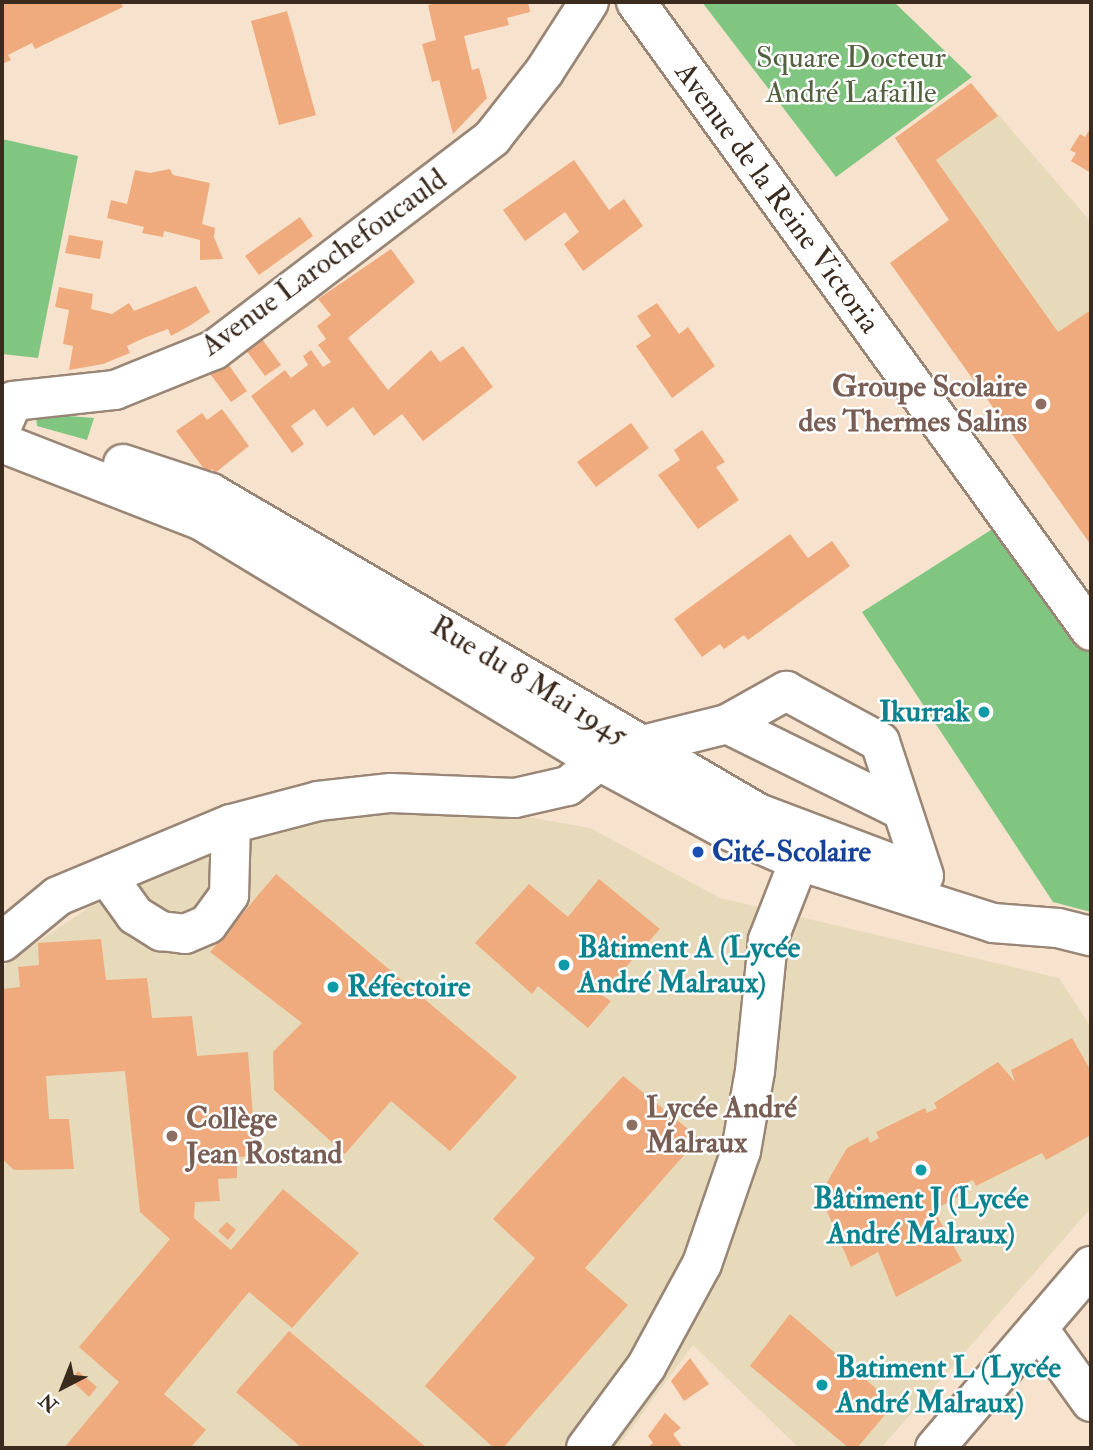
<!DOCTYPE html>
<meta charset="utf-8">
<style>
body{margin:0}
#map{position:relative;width:1093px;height:1450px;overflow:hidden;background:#f7e3cd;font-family:"IM FELL Double Pica",serif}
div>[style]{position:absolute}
.built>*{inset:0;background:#e6daba}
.green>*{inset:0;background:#80c681}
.building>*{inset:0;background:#efab7d}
.roads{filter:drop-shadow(2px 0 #998676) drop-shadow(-2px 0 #998676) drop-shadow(0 2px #998676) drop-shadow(0 -2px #998676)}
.minor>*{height:38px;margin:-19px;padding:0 19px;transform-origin:19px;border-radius:19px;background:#fff}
.dots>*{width:19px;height:19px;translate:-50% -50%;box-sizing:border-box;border:4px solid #fff;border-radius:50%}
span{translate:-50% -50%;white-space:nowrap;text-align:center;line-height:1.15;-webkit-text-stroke:5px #fff;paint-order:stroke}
.park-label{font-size:30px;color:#536141}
.street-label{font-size:30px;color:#3b2a1e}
.education-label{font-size:30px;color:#785e54;font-weight:700}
.right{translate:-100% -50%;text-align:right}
.left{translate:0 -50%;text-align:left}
.culture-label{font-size:30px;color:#0d838f;font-weight:700}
.transit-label{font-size:30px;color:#164399;font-weight:700}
.frame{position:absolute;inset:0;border:4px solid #3b2a1e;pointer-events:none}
.north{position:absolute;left:28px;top:1352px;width:70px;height:70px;-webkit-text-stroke:5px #fff;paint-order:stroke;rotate:222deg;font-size:19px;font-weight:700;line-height:28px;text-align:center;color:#3b2a1e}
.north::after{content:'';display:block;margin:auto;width:24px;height:32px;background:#3b2a1e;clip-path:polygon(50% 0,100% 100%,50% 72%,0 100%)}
</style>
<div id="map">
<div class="built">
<i style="clip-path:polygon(971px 83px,1091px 222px,1091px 545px,890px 263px,949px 220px,895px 138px)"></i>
<i style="clip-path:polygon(444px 802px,590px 828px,720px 898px,1059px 978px,1091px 1027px,1091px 1208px,881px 1448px,799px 1448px,693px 1345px,617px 1448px,2px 1448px,2px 966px,106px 896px,308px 818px)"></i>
</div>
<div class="green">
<i style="clip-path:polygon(702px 2px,894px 2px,972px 77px,836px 177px)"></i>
<i style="clip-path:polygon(2px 139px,78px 156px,38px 358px,2px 354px)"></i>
<i style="clip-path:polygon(44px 414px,94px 418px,87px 440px,37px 426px,36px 418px)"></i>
<i style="clip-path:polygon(1005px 521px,1091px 644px,1091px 912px,1053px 902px,862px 612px)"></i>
</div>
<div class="building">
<i style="clip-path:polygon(2px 2px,120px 2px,123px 7px,35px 49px,32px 43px,8px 55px,11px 60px,2px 64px)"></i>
<i style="clip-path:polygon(441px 2px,528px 2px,530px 12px,507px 18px,509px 25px,464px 36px,472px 70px,479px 68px,487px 98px,453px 134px,439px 80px,432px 82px,422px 44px,436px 40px,428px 5px)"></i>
<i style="clip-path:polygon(287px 11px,316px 115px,279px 125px,251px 21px)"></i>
<i style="clip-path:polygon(971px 83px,998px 116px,936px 160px,1058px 332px,1091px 310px,1091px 545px,890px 263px,949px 220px,895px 138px)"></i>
<i style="clip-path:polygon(1091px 127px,1091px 173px,1071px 161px,1076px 153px,1070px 150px,1080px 134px,1085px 137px)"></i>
<i style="clip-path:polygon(574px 160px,609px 210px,624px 199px,643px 226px,583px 271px,564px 244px,579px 232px,565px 212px,525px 241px,503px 210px)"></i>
<i style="clip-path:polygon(170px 169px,173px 175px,210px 183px,202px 224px,215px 228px,214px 237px,223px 259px,200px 260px,200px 240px,164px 231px,163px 237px,142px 233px,144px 227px,107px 218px,111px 200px,127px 204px,135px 170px,150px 173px)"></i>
<i style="clip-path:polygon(300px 217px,313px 236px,259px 275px,245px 256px)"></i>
<i style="clip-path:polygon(69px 235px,103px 241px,100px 259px,65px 253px)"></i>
<i style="clip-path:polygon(391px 249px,415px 282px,348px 338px,388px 390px,431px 350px,440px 362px,463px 346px,493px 387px,423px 441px,402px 414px,374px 436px,353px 407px,327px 427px,314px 409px,291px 426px,304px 444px,292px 453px,251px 396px,285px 370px,291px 378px,308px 365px,303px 356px,311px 350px,323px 367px,331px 362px,318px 345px,326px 339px,317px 326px,331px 315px,318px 299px)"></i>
<i style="clip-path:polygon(196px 286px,210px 312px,191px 325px,171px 336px,168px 329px,144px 338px,127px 346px,130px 353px,103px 364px,69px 370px,73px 346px,63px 344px,69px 310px,55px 307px,59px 287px,93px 294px,91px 309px,112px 314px,129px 303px,134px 311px)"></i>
<i style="clip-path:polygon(657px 303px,679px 334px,688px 327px,715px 366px,672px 398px,636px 346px,651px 336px,637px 316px)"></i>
<i style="clip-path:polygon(262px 339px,281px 365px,265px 376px,246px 350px)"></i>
<i style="clip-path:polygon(226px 361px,247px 391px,231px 402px,208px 371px)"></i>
<i style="clip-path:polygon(222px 409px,249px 446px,215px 473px,212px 469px,207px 473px,176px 431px,202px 413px,207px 420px)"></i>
<i style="clip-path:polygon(631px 423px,649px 448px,596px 487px,577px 462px)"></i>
<i style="clip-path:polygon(702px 430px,725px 462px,716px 467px,739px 500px,698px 529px,658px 475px,680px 460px,674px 450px)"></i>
<i style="clip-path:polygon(790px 534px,808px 558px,832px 541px,850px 566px,748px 640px,744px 635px,724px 649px,720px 644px,702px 657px,674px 619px)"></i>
<i style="clip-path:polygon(276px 874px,517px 1077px,450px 1151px,391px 1101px,345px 1154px,274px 1090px,273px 1052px,302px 1023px,210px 952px)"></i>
<i style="clip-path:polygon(599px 879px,660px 929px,601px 995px,611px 1001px,588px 1028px,538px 986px,532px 994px,475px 943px,529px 884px,568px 917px)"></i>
<i style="clip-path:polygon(101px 939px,106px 980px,147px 978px,152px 1018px,192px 1016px,197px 1056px,248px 1052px,256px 1156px,237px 1157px,237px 1178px,218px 1179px,220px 1201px,195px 1202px,194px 1218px,231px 1250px,283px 1189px,359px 1253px,292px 1328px,249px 1292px,164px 1394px,206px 1430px,190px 1448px,64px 1448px,119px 1382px,79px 1347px,170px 1239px,140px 1212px,125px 1071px,46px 1076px,49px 1119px,69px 1119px,74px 1169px,14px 1170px,2px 1159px,2px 989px,20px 987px,18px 967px,39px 965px,38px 943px)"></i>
<i style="clip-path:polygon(1072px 1038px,1091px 1071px,1091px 1135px,1046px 1160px,1042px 1153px,976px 1186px,973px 1180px,964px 1184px,968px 1191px,934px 1210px,962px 1261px,896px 1297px,878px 1252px,851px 1267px,825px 1207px,826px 1184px,847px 1148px,868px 1137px,870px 1143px,879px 1138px,876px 1132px,925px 1108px,927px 1113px,937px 1108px,934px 1103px,998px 1062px,1015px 1082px,1011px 1070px)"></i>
<i style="clip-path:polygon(623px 1076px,699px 1138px,585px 1268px,628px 1305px,503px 1448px,494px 1448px,425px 1386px,535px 1258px,493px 1219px)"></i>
<i style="clip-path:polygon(227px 1222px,236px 1230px,228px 1240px,218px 1231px)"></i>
<i style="clip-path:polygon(790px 1314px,894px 1404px,857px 1448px,849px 1448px,750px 1366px)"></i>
<i style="clip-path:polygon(289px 1331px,427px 1448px,302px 1448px,236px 1392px)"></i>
<i style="clip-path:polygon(690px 1358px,709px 1384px,684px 1401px,671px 1381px)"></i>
<i style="clip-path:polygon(78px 1371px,97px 1387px,89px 1397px,71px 1380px)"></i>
<i style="clip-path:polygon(665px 1413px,681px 1428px,673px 1434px,683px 1448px,647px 1448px,653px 1443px,648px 1436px)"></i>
</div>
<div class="roads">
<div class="minor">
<i style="left:636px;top:2px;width:776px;rotate:54.12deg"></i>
<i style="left:2px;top:426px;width:27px;rotate:-66deg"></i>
<i style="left:13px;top:401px;width:103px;rotate:-6.2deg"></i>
<i style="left:115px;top:390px;width:107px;rotate:-22deg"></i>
<i style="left:214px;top:350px;width:350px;rotate:-37.3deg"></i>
<i style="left:492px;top:138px;width:84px;rotate:-51.8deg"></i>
<i style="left:544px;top:72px;width:83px;rotate:-57.3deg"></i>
<i style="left:2px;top:443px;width:215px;rotate:21.3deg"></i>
<i style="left:202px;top:521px;width:464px;rotate:31.2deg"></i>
<i style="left:599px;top:761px;width:143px;rotate:28.4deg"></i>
<i style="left:725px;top:829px;width:81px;rotate:23.4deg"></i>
<i style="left:799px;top:861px;width:204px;rotate:17.7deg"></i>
<i style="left:993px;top:923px;width:65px;rotate:4.4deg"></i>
<i style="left:1058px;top:928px;width:34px;rotate:14deg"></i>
<i style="left:123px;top:464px;width:93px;rotate:18.2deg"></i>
<i style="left:211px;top:493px;width:634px;rotate:30.33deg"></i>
<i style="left:758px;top:813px;width:141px;rotate:20.7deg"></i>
<i style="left:727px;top:724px;width:191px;rotate:26.2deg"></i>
<i style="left:639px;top:746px;width:91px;rotate:-14deg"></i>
<i style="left:727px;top:724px;width:68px;rotate:-29.2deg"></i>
<i style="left:786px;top:691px;width:107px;rotate:28.5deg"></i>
<i style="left:880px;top:742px;width:141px;rotate:71.8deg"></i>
<i style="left:107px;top:876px;width:48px;rotate:54.3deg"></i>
<i style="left:135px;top:915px;width:31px;rotate:32deg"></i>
<i style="left:161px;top:931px;width:24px;rotate:7deg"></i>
<i style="left:185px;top:934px;width:25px;rotate:-23deg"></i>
<i style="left:208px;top:924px;width:36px;rotate:-54deg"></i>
<i style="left:229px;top:895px;width:71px;rotate:-88.4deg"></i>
<i style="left:2px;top:942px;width:72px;rotate:-39.4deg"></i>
<i style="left:58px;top:896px;width:187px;rotate:-22.6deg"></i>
<i style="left:231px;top:824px;width:90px;rotate:-14.8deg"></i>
<i style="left:318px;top:801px;width:73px;rotate:-6.3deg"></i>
<i style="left:391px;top:793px;width:124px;rotate:2.3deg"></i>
<i style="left:515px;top:798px;width:54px;rotate:-12.8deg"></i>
<i style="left:568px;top:786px;width:40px;rotate:-39deg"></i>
<i style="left:1038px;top:1328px;width:91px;rotate:54.4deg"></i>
<i style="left:586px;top:1448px;width:101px;rotate:-53.5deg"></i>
<i style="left:646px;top:1367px;width:117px;rotate:-61.5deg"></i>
<i style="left:702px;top:1264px;width:120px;rotate:-71deg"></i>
<i style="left:741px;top:1151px;width:81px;rotate:-80.1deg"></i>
<i style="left:755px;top:1071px;width:132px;rotate:-84.3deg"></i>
<i style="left:768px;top:940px;width:85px;rotate:-68.6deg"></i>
<i style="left:935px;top:1448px;width:240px;rotate:-49.4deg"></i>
</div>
</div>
<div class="dots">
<i style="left:1041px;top:404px;background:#8d6e63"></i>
<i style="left:984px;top:712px;background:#0f9aa8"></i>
<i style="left:698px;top:852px;background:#1a4fb4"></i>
<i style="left:564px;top:965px;background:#0f9aa8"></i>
<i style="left:333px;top:987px;background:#0f9aa8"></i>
<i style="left:632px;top:1125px;background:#8d6e63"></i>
<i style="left:172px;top:1136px;background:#8d6e63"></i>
<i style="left:921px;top:1170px;background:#0f9aa8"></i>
<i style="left:822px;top:1385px;background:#0f9aa8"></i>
</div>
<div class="park-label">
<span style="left:851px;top:75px">Square Docteur<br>André Lafaille</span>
</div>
<div class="street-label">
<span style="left:777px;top:198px;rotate:54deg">Avenue de la Reine Victoria</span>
<span style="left:324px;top:263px;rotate:-36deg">Avenue Larochefoucauld</span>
<span style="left:529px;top:681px;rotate:31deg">Rue du 8 Mai 1945</span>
</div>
<div class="education-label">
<span class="right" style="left:1027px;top:404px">Groupe Scolaire<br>des Thermes Salins</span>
<span class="left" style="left:646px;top:1125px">Lycée André<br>Malraux</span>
<span class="left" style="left:186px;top:1136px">Collège<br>Jean Rostand</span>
</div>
<div class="culture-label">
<span class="right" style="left:970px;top:712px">Ikurrak</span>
<span class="left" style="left:578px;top:965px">Bâtiment A (Lycée<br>André Malraux)</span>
<span class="left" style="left:347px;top:987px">Réfectoire</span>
<span style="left:921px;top:1216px">Bâtiment J (Lycée<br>André Malraux)</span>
<span class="left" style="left:836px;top:1385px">Batiment L (Lycée<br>André Malraux)</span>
</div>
<div class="transit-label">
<span class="left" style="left:712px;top:852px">Cité-Scolaire</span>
</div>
<div class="frame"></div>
<div class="north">N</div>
</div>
